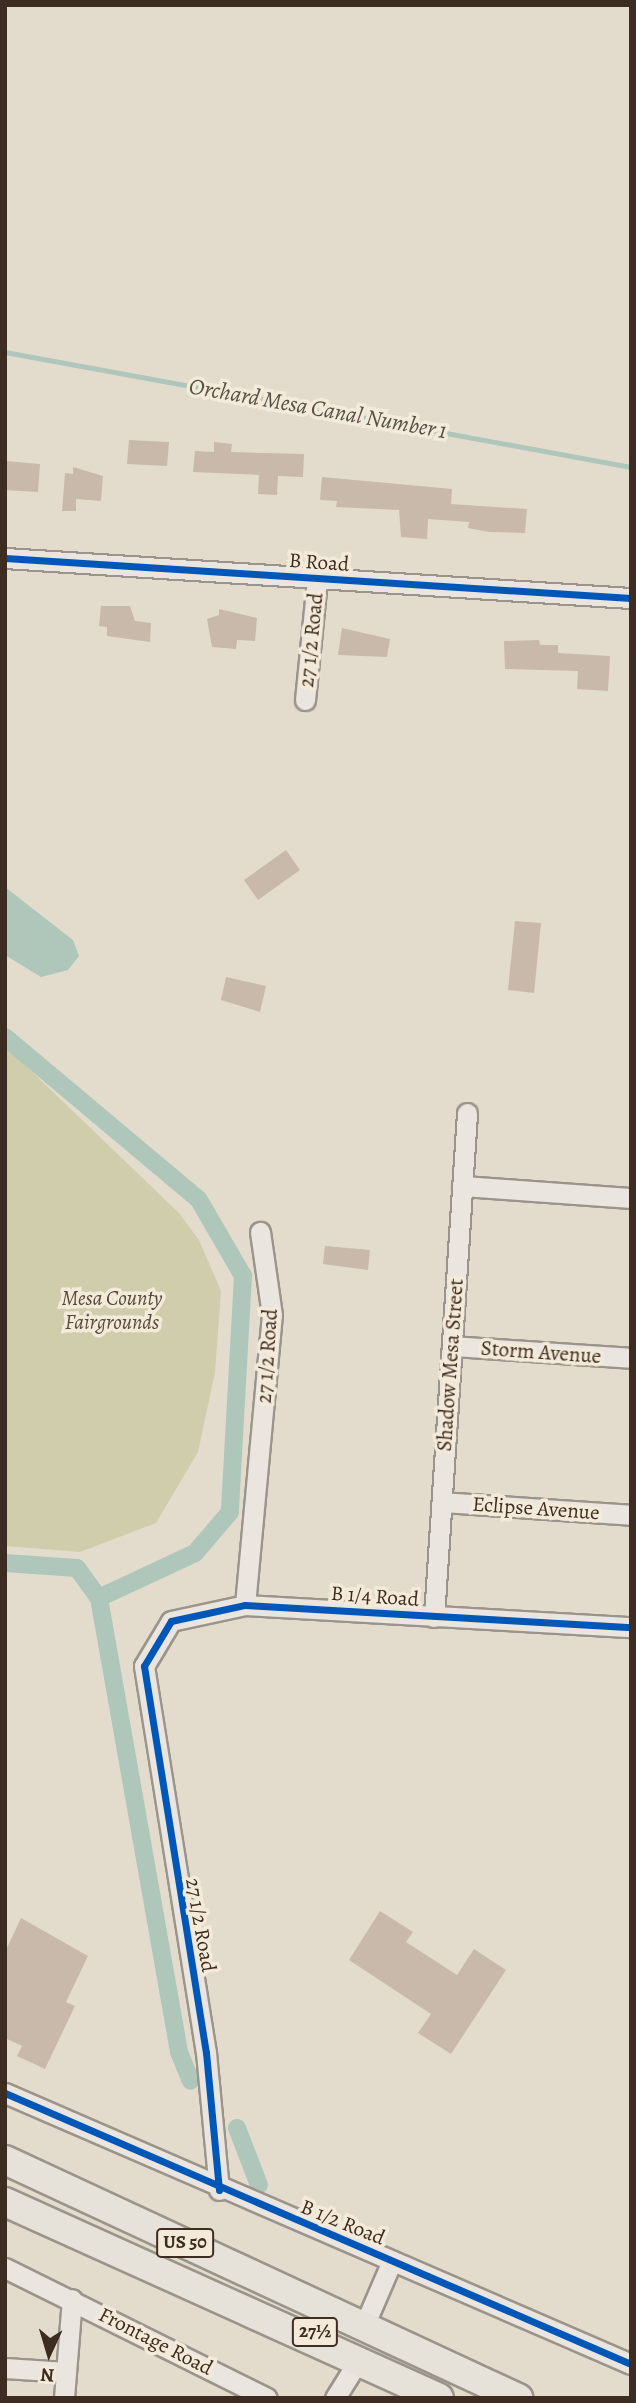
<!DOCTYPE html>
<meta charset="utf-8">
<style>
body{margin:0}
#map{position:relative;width:636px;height:2403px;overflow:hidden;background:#e3dccd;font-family:Alegreya,serif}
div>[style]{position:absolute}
.green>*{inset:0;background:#cfcdab}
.water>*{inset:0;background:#afc6bb}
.stream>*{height:5px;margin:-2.5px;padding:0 2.5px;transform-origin:2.5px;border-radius:2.5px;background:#afc6bb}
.canal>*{height:18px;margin:-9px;padding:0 9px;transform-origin:9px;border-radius:9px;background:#afc6bb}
.building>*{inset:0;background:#c9b9aa}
.roads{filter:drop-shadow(2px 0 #9a948a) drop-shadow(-2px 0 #9a948a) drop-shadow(0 2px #9a948a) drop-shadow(0 -2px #9a948a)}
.minor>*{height:19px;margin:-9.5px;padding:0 9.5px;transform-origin:9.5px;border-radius:9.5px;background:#eae5de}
.highway>*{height:28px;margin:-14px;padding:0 14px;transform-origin:14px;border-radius:14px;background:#e6e1d9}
.cycleway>*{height:7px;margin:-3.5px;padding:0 3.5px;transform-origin:3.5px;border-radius:3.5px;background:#0057b8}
span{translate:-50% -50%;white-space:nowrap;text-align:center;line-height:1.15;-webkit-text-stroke:7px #f3ead9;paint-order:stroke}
.shield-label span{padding:2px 5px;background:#f3ead9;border:2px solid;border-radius:5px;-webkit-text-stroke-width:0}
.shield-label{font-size:19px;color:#3d2c22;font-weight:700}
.street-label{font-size:21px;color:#3d2c22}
.park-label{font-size:21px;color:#574a38;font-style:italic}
.water-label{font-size:23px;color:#545046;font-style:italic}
.frame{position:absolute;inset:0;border:7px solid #3d2c22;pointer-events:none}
.north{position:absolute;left:14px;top:2319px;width:70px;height:70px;-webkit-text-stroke:5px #f3ead9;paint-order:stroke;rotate:184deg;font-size:19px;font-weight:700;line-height:28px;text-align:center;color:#3d2c22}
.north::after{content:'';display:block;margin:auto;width:24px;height:32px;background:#3d2c22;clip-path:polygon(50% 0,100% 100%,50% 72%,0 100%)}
</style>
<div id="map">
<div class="green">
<i style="clip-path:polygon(5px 1046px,179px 1213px,199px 1240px,221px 1291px,215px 1372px,198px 1452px,156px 1523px,80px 1552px,5px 1546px)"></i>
</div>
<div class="water">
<i style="clip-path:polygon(5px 887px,73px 940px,79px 956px,68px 970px,41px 977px,5px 955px)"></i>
</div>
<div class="stream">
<i style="left:5px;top:352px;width:636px;rotate:10.41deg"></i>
</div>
<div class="canal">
<i style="left:5px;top:1037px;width:253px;rotate:40deg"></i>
<i style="left:199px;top:1200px;width:88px;rotate:59.9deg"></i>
<i style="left:243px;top:1276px;width:236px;rotate:93.2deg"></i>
<i style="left:230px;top:1512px;width:54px;rotate:130.5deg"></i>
<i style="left:195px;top:1553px;width:106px;rotate:154.9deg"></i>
<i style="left:5px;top:1563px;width:72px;rotate:4deg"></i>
<i style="left:77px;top:1568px;width:37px;rotate:54deg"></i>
<i style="left:99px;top:1598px;width:461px;rotate:80deg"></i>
<i style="left:179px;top:2052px;width:31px;rotate:68deg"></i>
<i style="left:237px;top:2128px;width:61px;rotate:68.9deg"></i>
</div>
<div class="building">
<i style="clip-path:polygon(129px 440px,169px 442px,167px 466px,127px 464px)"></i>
<i style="clip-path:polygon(214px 442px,232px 444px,231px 452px,304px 454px,303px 477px,278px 476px,277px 495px,258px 494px,259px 475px,193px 472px,195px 451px,214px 452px)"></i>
<i style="clip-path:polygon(5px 461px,40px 464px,38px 492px,5px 490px)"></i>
<i style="clip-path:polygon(73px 467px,103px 476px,101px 501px,76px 499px,76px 511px,62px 511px,65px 473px,73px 474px)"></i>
<i style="clip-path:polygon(322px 477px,452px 489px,451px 504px,527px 509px,525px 533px,489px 532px,468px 528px,469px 522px,428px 519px,427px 539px,401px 537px,399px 510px,336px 507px,337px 501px,320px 500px)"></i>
<i style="clip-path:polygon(101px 606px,130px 606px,135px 621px,151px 623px,150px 642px,107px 636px,107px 627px,99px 626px)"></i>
<i style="clip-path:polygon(219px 609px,257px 618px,255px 641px,237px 640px,236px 649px,212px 647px,207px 619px,219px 615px)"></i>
<i style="clip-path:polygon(342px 628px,390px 639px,387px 657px,338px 655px)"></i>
<i style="clip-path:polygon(539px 640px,540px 645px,558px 645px,558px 653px,610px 656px,608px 691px,577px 689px,578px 671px,505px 669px,504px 641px)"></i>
<i style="clip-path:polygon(286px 850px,300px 870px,258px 900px,244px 880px)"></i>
<i style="clip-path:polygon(515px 921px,541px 923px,534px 993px,508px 990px)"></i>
<i style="clip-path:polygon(226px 977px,266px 986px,260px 1012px,221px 1000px)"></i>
<i style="clip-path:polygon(325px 1246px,370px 1250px,368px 1270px,323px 1264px)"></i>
<i style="clip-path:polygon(380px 1911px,413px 1932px,406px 1942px,457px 1975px,474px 1949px,506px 1970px,451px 2054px,418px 2033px,431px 2014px,349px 1960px)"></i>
<i style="clip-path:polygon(21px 1918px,88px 1956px,66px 2002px,75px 2006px,45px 2069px,17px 2056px,22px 2046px,5px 2038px,5px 1952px)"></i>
</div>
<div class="roads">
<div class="minor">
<i style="left:5px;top:558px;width:627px;rotate:3.66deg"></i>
<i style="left:305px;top:700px;width:121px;rotate:-84.3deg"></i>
<i style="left:462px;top:1186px;width:169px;rotate:4.1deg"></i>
<i style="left:452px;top:1346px;width:179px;rotate:3.8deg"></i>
<i style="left:442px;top:1502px;width:189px;rotate:3.9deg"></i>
<i style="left:245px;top:1605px;width:291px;rotate:-84.7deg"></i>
<i style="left:272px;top:1315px;width:84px;rotate:-98.2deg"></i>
<i style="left:434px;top:1617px;width:505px;rotate:-86.25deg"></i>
<i style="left:5px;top:2093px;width:682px;rotate:23.41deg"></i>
<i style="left:219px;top:2190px;width:138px;rotate:-95.4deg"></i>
<i style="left:206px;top:2053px;width:392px;rotate:-99.1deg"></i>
<i style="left:144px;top:1666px;width:52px;rotate:-59deg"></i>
<i style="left:171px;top:1621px;width:76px;rotate:-12.2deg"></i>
<i style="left:245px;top:1605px;width:387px;rotate:3.3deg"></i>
<i style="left:5px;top:2268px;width:292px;rotate:26.4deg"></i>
<i style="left:364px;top:2326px;width:71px;rotate:-66.7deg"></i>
<i style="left:5px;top:2368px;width:61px;rotate:3.8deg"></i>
<i style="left:64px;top:2398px;width:99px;rotate:-85.4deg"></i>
<i style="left:335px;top:2398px;width:44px;rotate:-58.1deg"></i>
</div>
<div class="highway">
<i style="left:5px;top:2160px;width:566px;rotate:24.89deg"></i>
<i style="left:5px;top:2202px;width:476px;rotate:24.3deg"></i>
</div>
</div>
<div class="cycleway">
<i style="left:5px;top:558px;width:627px;rotate:3.66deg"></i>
<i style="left:5px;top:2093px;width:682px;rotate:23.41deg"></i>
<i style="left:219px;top:2190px;width:138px;rotate:-95.4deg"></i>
<i style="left:206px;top:2053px;width:392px;rotate:-99.1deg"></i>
<i style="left:144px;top:1666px;width:52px;rotate:-59deg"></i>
<i style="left:171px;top:1621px;width:76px;rotate:-12.2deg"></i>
<i style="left:245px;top:1605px;width:387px;rotate:3.3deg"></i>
</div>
<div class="shield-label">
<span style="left:185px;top:2243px">US 50</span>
<span style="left:315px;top:2332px">27½</span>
</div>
<div class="street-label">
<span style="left:319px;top:562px;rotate:4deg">B Road</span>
<span style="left:311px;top:640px;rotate:-84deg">27 1/2 Road</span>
<span style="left:541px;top:1352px;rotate:4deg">Storm Avenue</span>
<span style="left:267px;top:1356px;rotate:-86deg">27 1/2 Road</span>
<span style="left:450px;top:1365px;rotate:-86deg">Shadow Mesa Street</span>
<span style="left:536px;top:1508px;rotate:4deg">Eclipse Avenue</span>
<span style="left:375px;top:1596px;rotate:4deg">B 1/4 Road</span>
<span style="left:201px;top:1925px;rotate:80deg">27 1/2 Road</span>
<span style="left:343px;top:2222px;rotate:22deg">B 1/2 Road</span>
<span style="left:156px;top:2341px;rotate:27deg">Frontage Road</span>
</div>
<div class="park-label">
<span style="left:112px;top:1310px">Mesa County<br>Fairgrounds</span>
</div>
<div class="water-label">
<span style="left:318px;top:409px;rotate:10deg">Orchard Mesa Canal Number 1</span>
</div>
<div class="frame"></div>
<div class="north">N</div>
</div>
